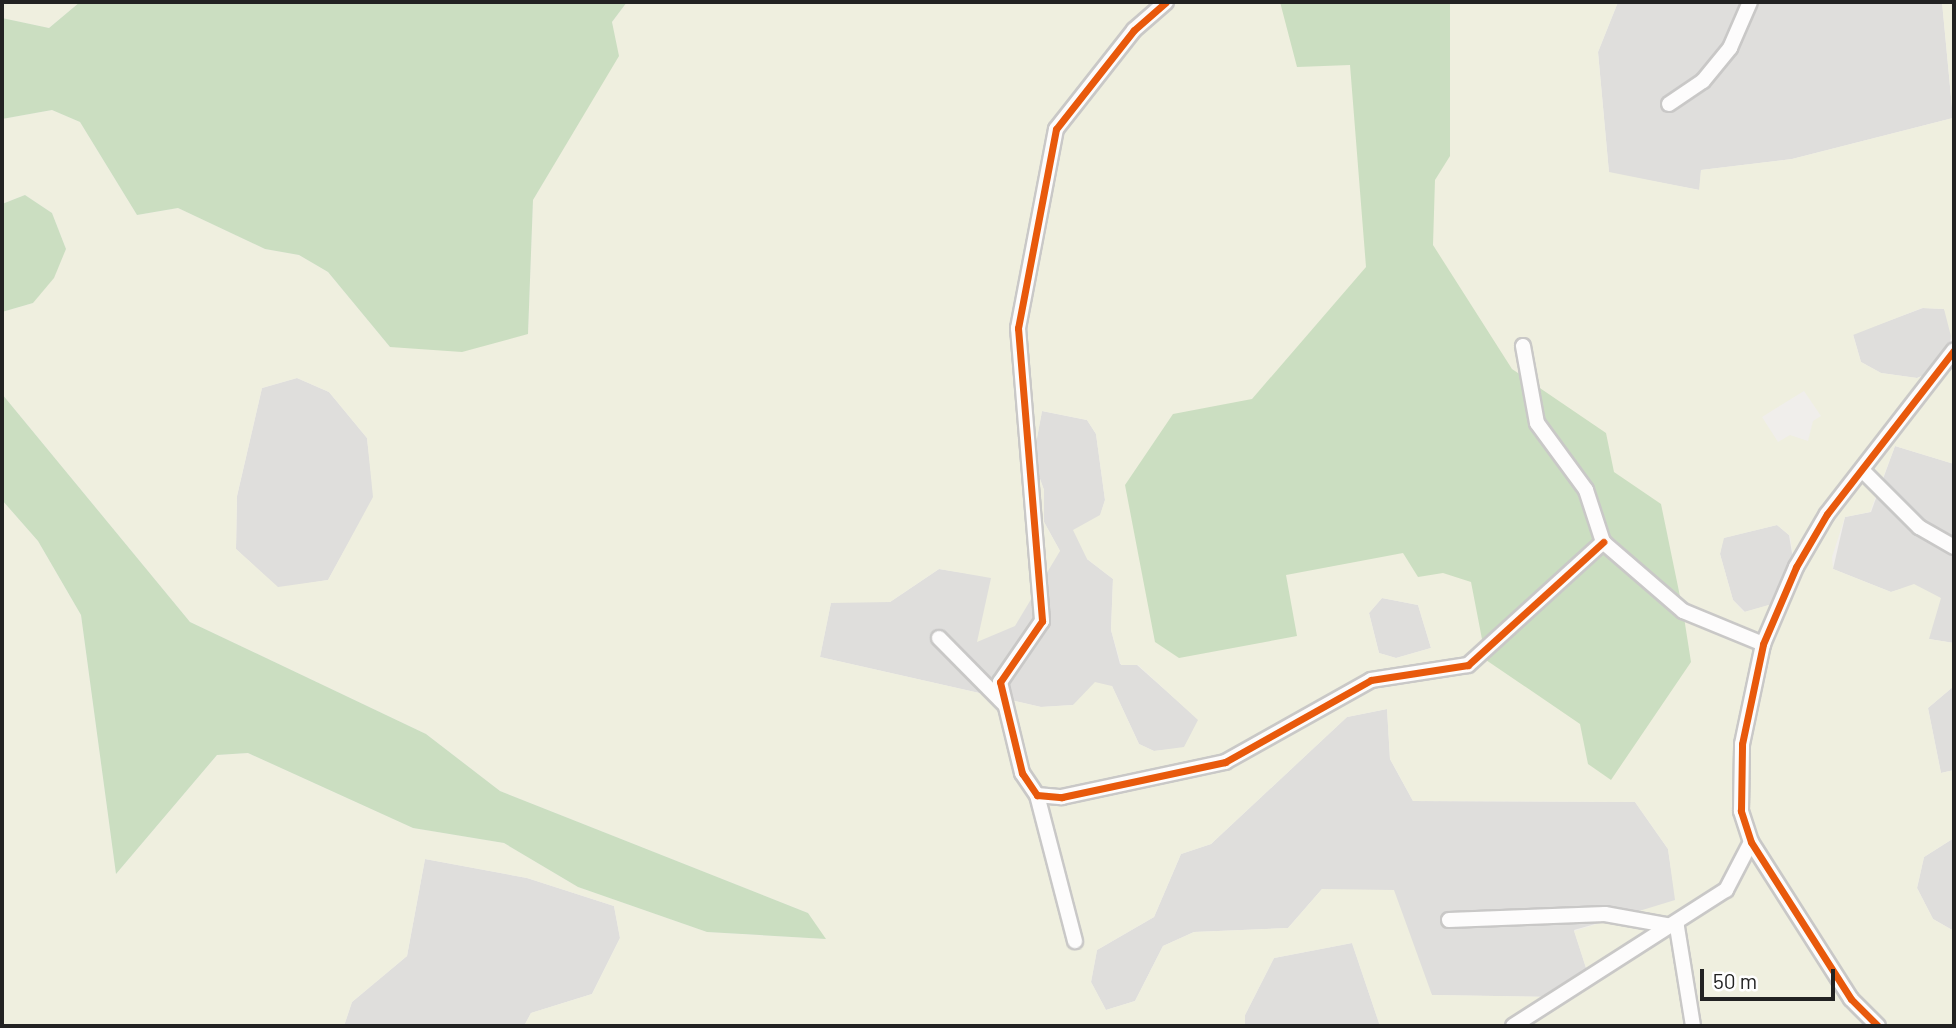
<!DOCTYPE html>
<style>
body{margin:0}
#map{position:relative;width:1956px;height:1028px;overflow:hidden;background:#f0eeeb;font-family:Barlow,sans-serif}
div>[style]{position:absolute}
.residential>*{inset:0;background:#dfdedc}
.farmland>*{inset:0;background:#efefdf}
.forest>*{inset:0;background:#cbdec1}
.roads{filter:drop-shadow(2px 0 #c9c8c7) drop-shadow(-2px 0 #c9c8c7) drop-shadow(0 2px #c9c8c7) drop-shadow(0 -2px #c9c8c7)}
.street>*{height:14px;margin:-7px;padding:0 7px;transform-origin:7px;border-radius:7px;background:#fdfcfc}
.cycleway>*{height:7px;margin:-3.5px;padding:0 3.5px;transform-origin:3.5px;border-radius:3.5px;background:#e8590c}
span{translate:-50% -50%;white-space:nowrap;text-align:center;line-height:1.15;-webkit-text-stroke:7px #fff;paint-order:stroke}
.frame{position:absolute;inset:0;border:4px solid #222;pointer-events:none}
.scale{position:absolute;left:1700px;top:969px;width:135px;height:32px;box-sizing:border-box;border:4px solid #222;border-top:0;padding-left:9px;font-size:21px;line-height:24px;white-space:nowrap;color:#222;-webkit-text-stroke:5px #fff;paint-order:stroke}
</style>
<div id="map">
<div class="residential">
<i style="clip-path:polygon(1618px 2px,1942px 2px,1953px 118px,1792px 159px,1701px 170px,1700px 190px,1609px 173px,1598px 52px)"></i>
<i style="clip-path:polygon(1923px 308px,1944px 309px,1952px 324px,1948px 365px,1917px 378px,1881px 373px,1861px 362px,1853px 334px)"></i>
<i style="clip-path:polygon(297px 378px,329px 392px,367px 438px,374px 497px,328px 580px,278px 588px,236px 549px,237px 496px,262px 388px)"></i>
<i style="clip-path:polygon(1042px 411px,1087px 420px,1096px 434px,1105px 500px,1087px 559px,1113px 579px,1111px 630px,1120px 664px,1137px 665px,1199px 720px,1184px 748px,1154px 751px,1139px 744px,1112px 686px,1073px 705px,1041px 707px,820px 657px,831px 602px,890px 602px,939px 569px,991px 577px,1060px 551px,1044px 522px,1044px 490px,1033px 459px)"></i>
<i style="clip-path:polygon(1895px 446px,1954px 464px,1954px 643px,1929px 639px,1914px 585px,1891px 592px,1833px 569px,1845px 517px,1871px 512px)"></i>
<i style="clip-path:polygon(1777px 525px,1789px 535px,1797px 583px,1790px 599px,1745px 612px,1733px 600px,1720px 554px,1723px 538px)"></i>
<i style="clip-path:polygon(1382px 598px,1418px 605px,1431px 648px,1396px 658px,1379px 653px,1369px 613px)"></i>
<i style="clip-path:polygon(1954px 686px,1954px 770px,1941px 773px,1928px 708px)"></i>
<i style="clip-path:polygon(1387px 709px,1390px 759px,1413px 801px,1635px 802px,1668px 849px,1676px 901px,1574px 930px,1587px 971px,1553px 997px,1432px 995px,1322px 889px,1288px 928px,1194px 932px,1163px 946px,1135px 1001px,1106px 1010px,1091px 982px,1097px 950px,1154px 917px,1181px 854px,1211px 844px,1347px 717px)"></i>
<i style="clip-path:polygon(1954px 838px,1954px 931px,1933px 919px,1917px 888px,1924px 857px)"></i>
<i style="clip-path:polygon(425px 859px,527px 878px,614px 906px,620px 938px,592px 994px,531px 1013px,524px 1026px,344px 1026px,352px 1002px,407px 956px)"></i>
<i style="clip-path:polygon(1352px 943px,1380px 1026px,1245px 1026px,1245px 1015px,1274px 958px)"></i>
</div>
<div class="farmland">
<i style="clip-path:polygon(2px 2px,80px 2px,49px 28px,2px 18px)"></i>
<i style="clip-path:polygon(evenodd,627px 2px,1618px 2px,1598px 52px,1609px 172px,1699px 190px,1701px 170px,1792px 159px,1953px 118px,1942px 2px,1954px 2px,1954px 348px,1944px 309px,1922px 308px,1853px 335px,1861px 362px,1881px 373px,1917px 378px,1948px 365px,1954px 354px,1954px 464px,1895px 446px,1870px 512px,1845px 517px,1832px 557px,1833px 569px,1891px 592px,1914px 584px,1941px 598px,1929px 639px,1954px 643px,1954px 686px,1928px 708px,1941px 773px,1954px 770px,1954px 838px,1924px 857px,1917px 888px,1933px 919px,1954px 931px,1954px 1026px,1380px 1026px,1352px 943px,1274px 958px,1245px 1015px,1245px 1026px,524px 1026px,531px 1013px,592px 994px,620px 938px,614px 906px,527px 878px,425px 859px,407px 956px,352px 1002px,344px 1026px,2px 1026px,2px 500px,38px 541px,81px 615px,116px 874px,217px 755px,248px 753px,413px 828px,504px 843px,578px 887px,707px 932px,825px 939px,808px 913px,500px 791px,426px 734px,190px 622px,2px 394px,2px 312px,33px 303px,66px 249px,52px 213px,25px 195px,2px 204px,2px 119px,52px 110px,80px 122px,137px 215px,178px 208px,265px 249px,299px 255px,328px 272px,390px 347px,528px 334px,533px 200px,618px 56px,612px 22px,627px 2px,297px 378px,329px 392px,367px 438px,373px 497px,328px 580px,278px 587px,236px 549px,237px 496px,262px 388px,297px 378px,627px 2px,1804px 391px,1821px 416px,1813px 421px,1808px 441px,1790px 435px,1778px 442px,1762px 417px,1804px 391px,627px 2px,1042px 411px,1087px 420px,1096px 434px,1105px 500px,1100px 515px,1073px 530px,1087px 559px,1113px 579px,1111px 630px,1121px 665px,1138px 665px,1198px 720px,1184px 747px,1154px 751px,1139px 744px,1112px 686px,1095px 682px,1073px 705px,1041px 707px,820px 657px,831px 603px,890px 602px,939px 569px,991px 578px,977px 642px,1015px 626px,1060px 551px,1044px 522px,1044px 490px,1033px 460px,1042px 411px,627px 2px,1777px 525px,1790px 536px,1797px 583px,1790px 599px,1744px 612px,1733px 600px,1720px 554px,1724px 538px,1777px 525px,627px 2px,1382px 598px,1418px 605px,1431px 648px,1396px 658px,1379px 653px,1369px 613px,1382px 598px,627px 2px,1387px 709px,1390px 759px,1413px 801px,1635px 802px,1668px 849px,1675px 900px,1574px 931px,1587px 971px,1553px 997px,1432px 995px,1394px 890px,1322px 889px,1288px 928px,1194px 932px,1163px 946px,1135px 1001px,1106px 1010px,1091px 982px,1097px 950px,1154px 917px,1181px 854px,1211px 844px,1347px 717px,1387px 709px)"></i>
</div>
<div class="forest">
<i style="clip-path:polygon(80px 2px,627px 2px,612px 22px,619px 56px,533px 200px,528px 334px,462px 352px,390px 347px,328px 272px,299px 255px,265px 249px,178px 208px,137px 215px,80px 122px,52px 110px,2px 119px,2px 18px,49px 28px)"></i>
<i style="clip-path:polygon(1280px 2px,1450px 2px,1450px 156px,1435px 180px,1433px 245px,1512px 369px,1606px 433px,1614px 472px,1661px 504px,1683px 611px,1691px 662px,1611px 780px,1588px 764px,1580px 724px,1486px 660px,1471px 582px,1443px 573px,1418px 577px,1403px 553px,1286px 575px,1297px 636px,1179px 658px,1155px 642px,1125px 485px,1173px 414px,1252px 399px,1366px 267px,1350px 65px,1297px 67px)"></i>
<i style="clip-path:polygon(25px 195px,52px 213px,66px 249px,54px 278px,33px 303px,2px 312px,2px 204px)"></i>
<i style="clip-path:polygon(2px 394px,190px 622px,426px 734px,500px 791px,808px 913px,826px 939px,707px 932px,578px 887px,504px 843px,413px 828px,248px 753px,217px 755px,116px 874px,81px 615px,38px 541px,2px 500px)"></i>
</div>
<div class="roads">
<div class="street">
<i style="left:1166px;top:2px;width:43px;rotate:138.8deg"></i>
<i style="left:1134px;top:30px;width:126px;rotate:128.2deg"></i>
<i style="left:1056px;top:129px;width:203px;rotate:100.8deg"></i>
<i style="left:1018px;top:328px;width:294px;rotate:85.3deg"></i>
<i style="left:1042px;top:621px;width:74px;rotate:124.5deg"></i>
<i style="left:1000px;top:682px;width:94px;rotate:76.4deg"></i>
<i style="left:1022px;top:773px;width:27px;rotate:56deg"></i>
<i style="left:1037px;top:795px;width:25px;rotate:5deg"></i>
<i style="left:1062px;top:797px;width:167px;rotate:-12.1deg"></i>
<i style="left:1225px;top:762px;width:167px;rotate:-29.3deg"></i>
<i style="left:1371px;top:680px;width:98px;rotate:-8.8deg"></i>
<i style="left:1468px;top:665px;width:183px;rotate:-42.3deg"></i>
<i style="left:1669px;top:104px;width:41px;rotate:-34.1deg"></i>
<i style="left:1703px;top:81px;width:43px;rotate:-50.7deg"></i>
<i style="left:1730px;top:48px;width:50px;rotate:-66.5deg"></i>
<i style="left:1523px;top:346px;width:78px;rotate:79.7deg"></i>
<i style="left:1537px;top:423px;width:83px;rotate:53.8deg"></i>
<i style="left:1586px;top:490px;width:55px;rotate:71.9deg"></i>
<i style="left:1603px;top:542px;width:106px;rotate:40.8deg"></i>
<i style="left:1683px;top:611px;width:87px;rotate:22.4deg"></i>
<i style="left:1862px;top:470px;width:81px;rotate:45deg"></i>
<i style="left:1919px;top:527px;width:40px;rotate:29.7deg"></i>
<i style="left:939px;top:638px;width:93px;rotate:45.4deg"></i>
<i style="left:1037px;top:795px;width:151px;rotate:75.4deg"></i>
<i style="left:1449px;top:920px;width:156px;rotate:-2.2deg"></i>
<i style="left:1605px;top:914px;width:73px;rotate:10.2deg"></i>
<i style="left:1677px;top:927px;width:100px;rotate:80.8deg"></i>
<i style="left:1513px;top:1026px;width:253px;rotate:-32.6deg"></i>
<i style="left:1726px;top:890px;width:54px;rotate:-62.5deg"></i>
<i style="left:1878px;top:1026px;width:38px;rotate:-135deg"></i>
<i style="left:1851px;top:999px;width:186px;rotate:-122.5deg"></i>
<i style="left:1751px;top:842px;width:33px;rotate:-108deg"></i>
<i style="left:1741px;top:811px;width:67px;rotate:-89.1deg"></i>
<i style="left:1742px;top:744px;width:102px;rotate:-78.1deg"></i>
<i style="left:1763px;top:644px;width:84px;rotate:-66.8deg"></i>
<i style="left:1796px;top:567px;width:61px;rotate:-59.7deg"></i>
<i style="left:1827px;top:514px;width:207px;rotate:-52.2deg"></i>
</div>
</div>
<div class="cycleway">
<i style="left:1166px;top:2px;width:43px;rotate:138.8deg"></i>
<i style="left:1134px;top:30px;width:126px;rotate:128.2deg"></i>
<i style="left:1056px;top:129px;width:203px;rotate:100.8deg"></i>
<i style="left:1018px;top:328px;width:294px;rotate:85.3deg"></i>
<i style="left:1042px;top:621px;width:74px;rotate:124.5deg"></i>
<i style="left:1000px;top:682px;width:94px;rotate:76.4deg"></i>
<i style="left:1022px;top:773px;width:27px;rotate:56deg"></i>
<i style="left:1037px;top:795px;width:25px;rotate:5deg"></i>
<i style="left:1062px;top:797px;width:167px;rotate:-12.1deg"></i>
<i style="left:1225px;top:762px;width:167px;rotate:-29.3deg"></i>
<i style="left:1371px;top:680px;width:98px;rotate:-8.8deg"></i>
<i style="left:1468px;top:665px;width:183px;rotate:-42.3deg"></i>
<i style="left:1878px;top:1026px;width:38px;rotate:-135deg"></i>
<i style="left:1851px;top:999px;width:186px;rotate:-122.5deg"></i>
<i style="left:1751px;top:842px;width:33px;rotate:-108deg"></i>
<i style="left:1741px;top:811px;width:67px;rotate:-89.1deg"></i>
<i style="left:1742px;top:744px;width:102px;rotate:-78.1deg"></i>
<i style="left:1763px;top:644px;width:84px;rotate:-66.8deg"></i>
<i style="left:1796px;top:567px;width:61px;rotate:-59.7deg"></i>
<i style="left:1827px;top:514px;width:207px;rotate:-52.2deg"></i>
</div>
<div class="frame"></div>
<div class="scale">50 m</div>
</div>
